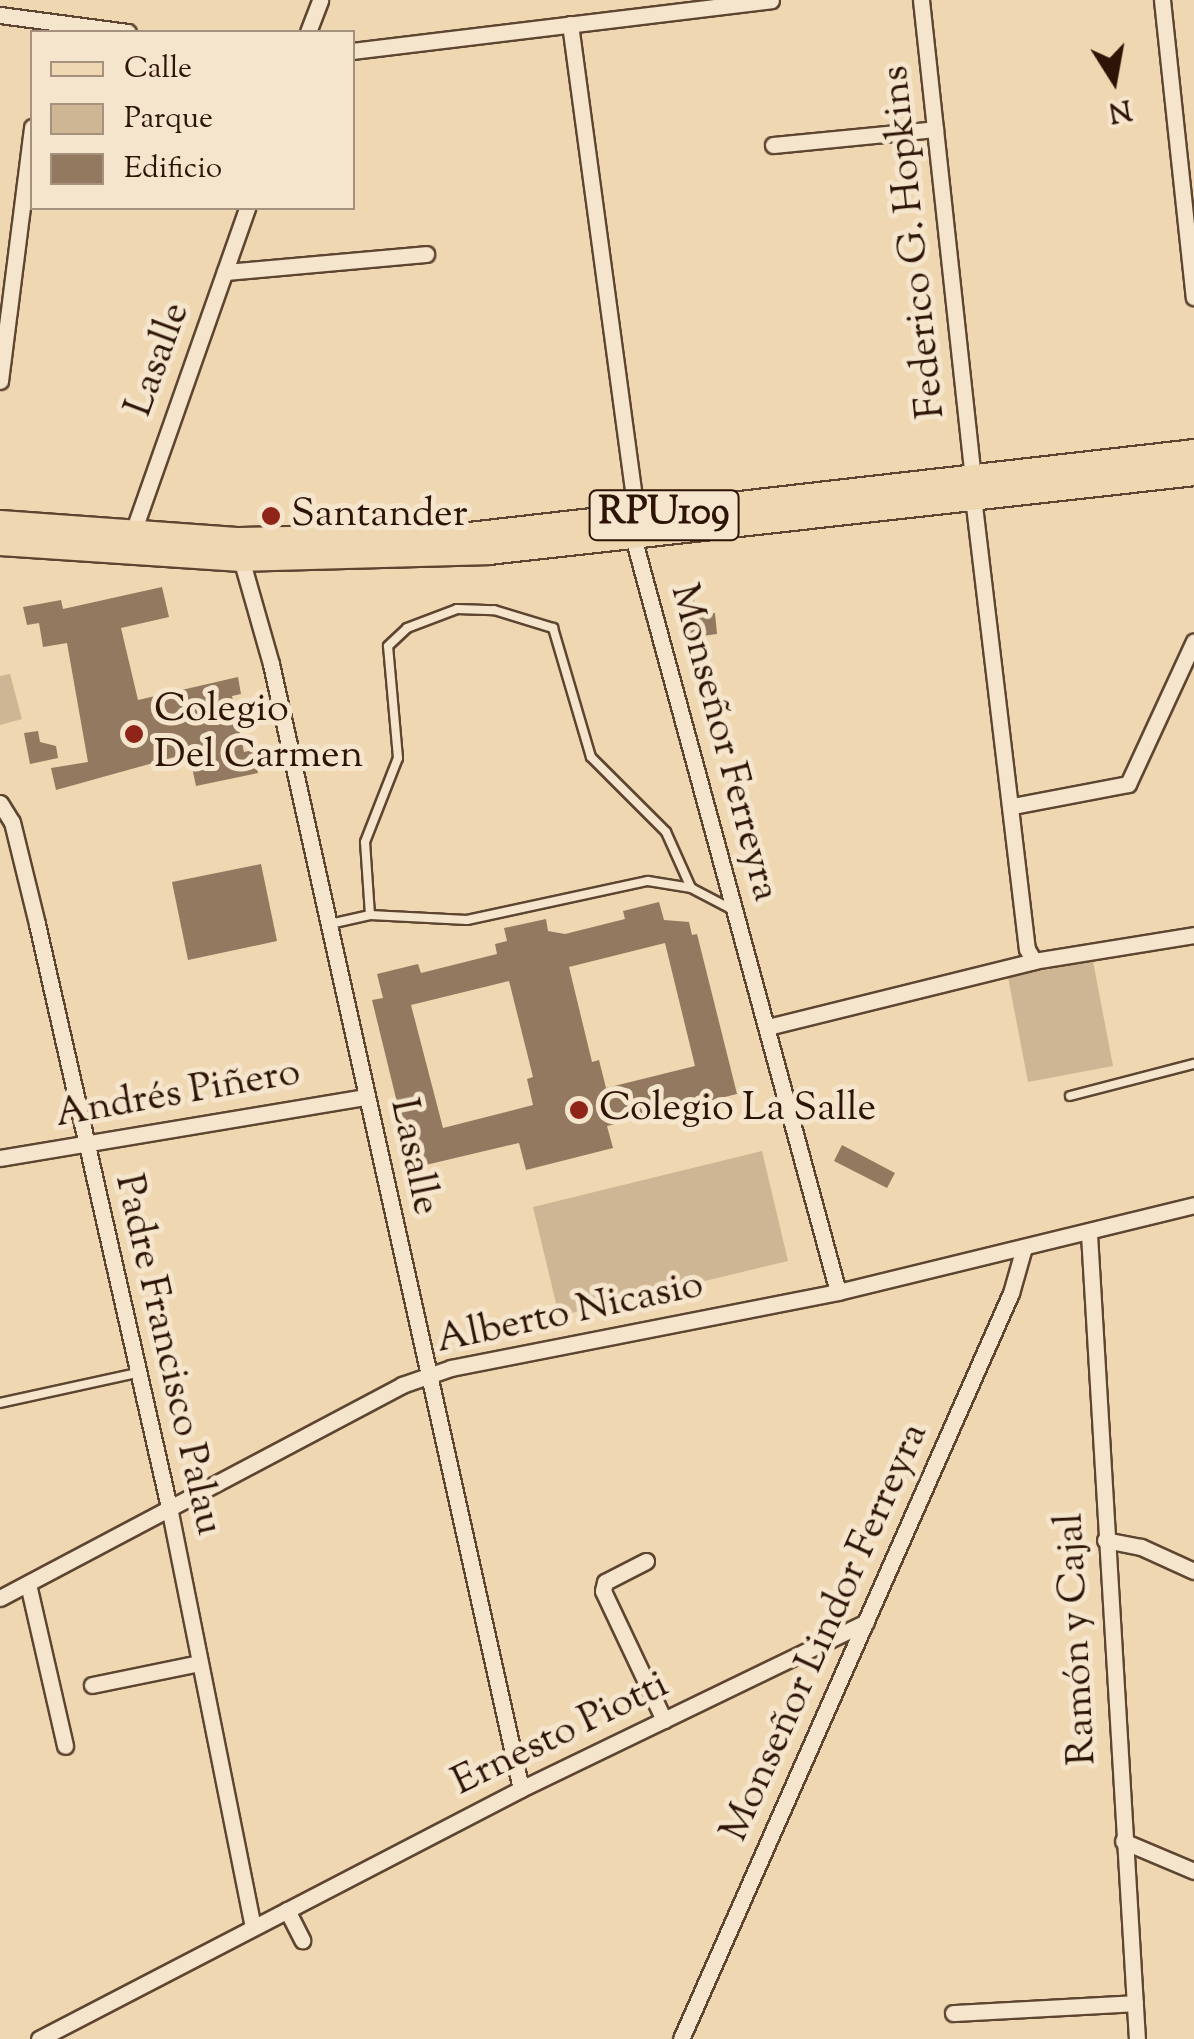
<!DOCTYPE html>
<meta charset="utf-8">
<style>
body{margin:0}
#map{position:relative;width:1194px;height:2039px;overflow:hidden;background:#efd7b1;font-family:"Sorts Mill Goudy",serif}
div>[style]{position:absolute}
.green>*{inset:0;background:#ceb694}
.building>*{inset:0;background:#92795f}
.roads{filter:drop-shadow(2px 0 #5e4531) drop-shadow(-2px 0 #5e4531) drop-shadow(0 2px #5e4531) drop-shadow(0 -2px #5e4531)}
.lane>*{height:8px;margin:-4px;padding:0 4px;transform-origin:4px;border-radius:4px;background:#f5e5cc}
.street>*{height:15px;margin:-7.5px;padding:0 7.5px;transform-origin:7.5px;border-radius:7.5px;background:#f5e5cc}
.primary>*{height:25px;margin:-12.5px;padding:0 12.5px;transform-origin:12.5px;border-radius:12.5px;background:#efd7b1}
.dots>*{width:28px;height:28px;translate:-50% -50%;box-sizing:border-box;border:5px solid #f5e5cc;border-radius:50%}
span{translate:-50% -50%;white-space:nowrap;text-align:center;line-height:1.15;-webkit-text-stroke:10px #f5e5cc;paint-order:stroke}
.shield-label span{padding:2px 8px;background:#f5e5cc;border:2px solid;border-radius:8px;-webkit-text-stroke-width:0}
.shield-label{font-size:38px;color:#2e1406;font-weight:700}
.street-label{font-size:40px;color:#2e1406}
.poi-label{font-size:40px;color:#2e1406}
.left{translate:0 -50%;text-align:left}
.legend{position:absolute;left:30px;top:30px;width:325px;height:180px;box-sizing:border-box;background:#f5e5cc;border:2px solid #a5917d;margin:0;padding:12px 18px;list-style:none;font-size:30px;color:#2e1406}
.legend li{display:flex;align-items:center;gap:20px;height:50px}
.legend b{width:50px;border:2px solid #a5917d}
.north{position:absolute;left:1064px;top:30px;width:100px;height:100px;-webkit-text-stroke:8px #f5e5cc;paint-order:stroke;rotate:169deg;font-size:28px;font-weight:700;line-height:40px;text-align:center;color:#2e1406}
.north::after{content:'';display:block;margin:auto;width:35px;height:45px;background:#2e1406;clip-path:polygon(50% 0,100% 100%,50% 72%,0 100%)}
</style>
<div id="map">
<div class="green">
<i style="clip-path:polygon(10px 674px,22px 719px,0 725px,0 676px)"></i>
<i style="clip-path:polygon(1093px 961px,1113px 1066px,1028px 1082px,1008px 977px)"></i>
<i style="clip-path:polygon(762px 1151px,788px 1261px,559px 1316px,533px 1207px)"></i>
</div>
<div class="building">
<i style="clip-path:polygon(162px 587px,169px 617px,121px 628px,138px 700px,238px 677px,241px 694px,232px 696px,244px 752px,253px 750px,258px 773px,196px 786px,189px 753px,56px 790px,51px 768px,88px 762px,67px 643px,43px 647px,39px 623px,27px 625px,23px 607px,61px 600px,63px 609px)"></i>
<i style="clip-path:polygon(694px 599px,696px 615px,715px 613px,717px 634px,681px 639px,676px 602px)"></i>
<i style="clip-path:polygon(38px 731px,40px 742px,56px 746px,58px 758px,30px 764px,24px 733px)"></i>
<i style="clip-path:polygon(261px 864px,277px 941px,188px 960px,172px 882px)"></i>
<i style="clip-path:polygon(evenodd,659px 902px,664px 920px,689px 922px,692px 935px,697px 934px,737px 1094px,607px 1126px,613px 1148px,526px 1170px,519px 1143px,413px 1168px,372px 1000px,383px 998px,377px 974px,418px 964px,421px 973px,497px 954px,495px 944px,507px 941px,504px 928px,546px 919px,548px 931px,565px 934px,625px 919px,623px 911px,659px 902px,665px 943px,695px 1066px,606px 1088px,599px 1060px,592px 1062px,569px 967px,665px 943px,659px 902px,509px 981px,533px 1077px,527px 1079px,533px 1105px,443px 1128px,411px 1005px,509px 981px)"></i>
<i style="clip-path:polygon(842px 1145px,895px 1173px,887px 1188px,834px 1161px)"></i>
</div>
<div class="roads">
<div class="lane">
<i style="left:370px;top:915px;width:73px;rotate:-93.9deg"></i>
<i style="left:365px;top:842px;width:90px;rotate:-68.6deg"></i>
<i style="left:398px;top:758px;width:112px;rotate:-95.1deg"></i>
<i style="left:388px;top:646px;width:26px;rotate:-43deg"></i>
<i style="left:407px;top:628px;width:53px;rotate:-20.8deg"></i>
<i style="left:457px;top:609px;width:37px;rotate:2deg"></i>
<i style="left:494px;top:610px;width:62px;rotate:17deg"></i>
<i style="left:553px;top:628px;width:134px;rotate:73.6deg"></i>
<i style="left:591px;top:757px;width:106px;rotate:45deg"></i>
<i style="left:666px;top:832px;width:61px;rotate:65.9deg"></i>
<i style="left:330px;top:924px;width:41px;rotate:-12.7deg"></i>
<i style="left:370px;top:915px;width:97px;rotate:3deg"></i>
<i style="left:467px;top:920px;width:185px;rotate:-12.2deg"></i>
<i style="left:648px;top:881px;width:44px;rotate:9.2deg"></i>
<i style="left:691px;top:888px;width:47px;rotate:27.6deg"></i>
<i style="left:1070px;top:1096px;width:128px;rotate:-14.5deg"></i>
<i style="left:0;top:1403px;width:139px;rotate:-12.4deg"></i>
</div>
<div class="street">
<i style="left:921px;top:0;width:481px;rotate:83.8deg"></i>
<i style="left:1162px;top:0;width:299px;rotate:83.9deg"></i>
<i style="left:0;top:15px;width:129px;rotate:7.6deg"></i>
<i style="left:570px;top:24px;width:499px;rotate:82.3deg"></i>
<i style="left:637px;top:518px;width:19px;rotate:102deg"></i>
<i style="left:633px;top:537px;width:782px;rotate:74.81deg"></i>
<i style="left:308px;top:32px;width:34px;rotate:-69deg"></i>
<i style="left:352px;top:51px;width:422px;rotate:-6.9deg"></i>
<i style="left:773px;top:145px;width:163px;rotate:-5.6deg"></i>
<i style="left:225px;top:272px;width:202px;rotate:-5.1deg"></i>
<i style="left:0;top:381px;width:256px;rotate:-82.8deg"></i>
<i style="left:973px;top:497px;width:455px;rotate:83.2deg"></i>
<i style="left:1027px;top:949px;width:14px;rotate:60deg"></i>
<i style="left:132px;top:535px;width:347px;rotate:-70.6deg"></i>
<i style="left:240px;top:555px;width:113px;rotate:74.1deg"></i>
<i style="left:271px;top:664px;width:1152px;rotate:77.47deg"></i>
<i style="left:0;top:803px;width:22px;rotate:58deg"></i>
<i style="left:12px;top:822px;width:105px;rotate:76.2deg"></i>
<i style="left:37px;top:924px;width:603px;rotate:77.25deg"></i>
<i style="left:170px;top:1512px;width:423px;rotate:78.7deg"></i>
<i style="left:1013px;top:806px;width:117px;rotate:-10.8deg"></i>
<i style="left:1128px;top:784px;width:157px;rotate:-65.2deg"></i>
<i style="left:768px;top:1027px;width:274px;rotate:-13.9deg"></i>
<i style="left:1034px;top:961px;width:162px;rotate:-9.2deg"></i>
<i style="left:0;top:1158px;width:371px;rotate:-9.5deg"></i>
<i style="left:1089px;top:1234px;width:806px;rotate:86.59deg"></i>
<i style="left:1105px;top:1540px;width:37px;rotate:11deg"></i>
<i style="left:1141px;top:1547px;width:58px;rotate:24.4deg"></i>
<i style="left:646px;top:1561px;width:46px;rotate:152.9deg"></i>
<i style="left:605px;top:1582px;width:9px;rotate:103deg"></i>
<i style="left:603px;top:1591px;width:143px;rotate:64.7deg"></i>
<i style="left:28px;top:1584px;width:166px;rotate:77.1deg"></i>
<i style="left:0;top:1598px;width:455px;rotate:-27.9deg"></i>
<i style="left:402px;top:1385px;width:52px;rotate:-19.1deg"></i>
<i style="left:451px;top:1368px;width:394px;rotate:-11.1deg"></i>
<i style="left:838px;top:1292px;width:366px;rotate:-13.7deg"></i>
<i style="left:92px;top:1685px;width:109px;rotate:-11.6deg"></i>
<i style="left:1123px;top:1841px;width:77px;rotate:22.9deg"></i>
<i style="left:287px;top:1910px;width:34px;rotate:63deg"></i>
<i style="left:953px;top:2013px;width:182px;rotate:-3.1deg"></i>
<i style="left:39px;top:2039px;width:543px;rotate:-27.41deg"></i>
<i style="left:521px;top:1789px;width:383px;rotate:-25.8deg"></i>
<i style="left:681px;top:2039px;width:816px;rotate:-66.14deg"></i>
<i style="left:1011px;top:1293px;width:44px;rotate:-74.1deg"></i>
</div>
<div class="primary">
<i style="left:0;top:523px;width:240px;rotate:4.1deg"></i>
<i style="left:239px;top:540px;width:230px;rotate:-1.2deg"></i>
<i style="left:469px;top:535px;width:730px;rotate:-6.53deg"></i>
<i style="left:0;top:542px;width:241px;rotate:3.8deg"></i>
<i style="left:240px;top:558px;width:248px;rotate:-1.6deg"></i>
<i style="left:488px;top:551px;width:710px;rotate:-6.38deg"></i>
</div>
</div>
<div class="dots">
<i style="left:271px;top:516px;background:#8f2418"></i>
<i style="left:134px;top:734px;background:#8f2418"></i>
<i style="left:579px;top:1110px;background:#8f2418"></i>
</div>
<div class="shield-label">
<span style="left:664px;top:515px">RPU109</span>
</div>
<div class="street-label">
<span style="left:915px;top:242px;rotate:-96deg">Federico G. Hopkins</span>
<span style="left:159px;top:360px;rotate:-70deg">Lasalle</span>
<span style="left:723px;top:743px;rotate:75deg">Monseñor Ferreyra</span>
<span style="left:178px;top:1095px;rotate:-10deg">Andrés Piñero</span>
<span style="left:413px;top:1157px;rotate:78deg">Lasalle</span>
<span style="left:570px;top:1314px;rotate:-12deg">Alberto Nicasio</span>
<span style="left:167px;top:1355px;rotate:77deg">Padre Francisco Palau</span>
<span style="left:826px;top:1633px;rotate:-66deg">Monseñor Lindor Ferreyra</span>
<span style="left:1078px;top:1639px;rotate:-93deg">Ramón y Cajal</span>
<span style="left:561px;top:1735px;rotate:-26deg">Ernesto Piotti</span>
</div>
<div class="poi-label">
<span class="left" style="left:291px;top:516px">Santander</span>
<span class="left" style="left:154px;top:734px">Colegio<br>Del Carmen</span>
<span class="left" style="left:599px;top:1110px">Colegio La Salle</span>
</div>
<ul class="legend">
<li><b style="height:12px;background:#efd7b1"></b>Calle</li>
<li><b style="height:28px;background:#ceb694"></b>Parque</li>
<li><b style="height:28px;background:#92795f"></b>Edificio</li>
</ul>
<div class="north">N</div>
</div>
